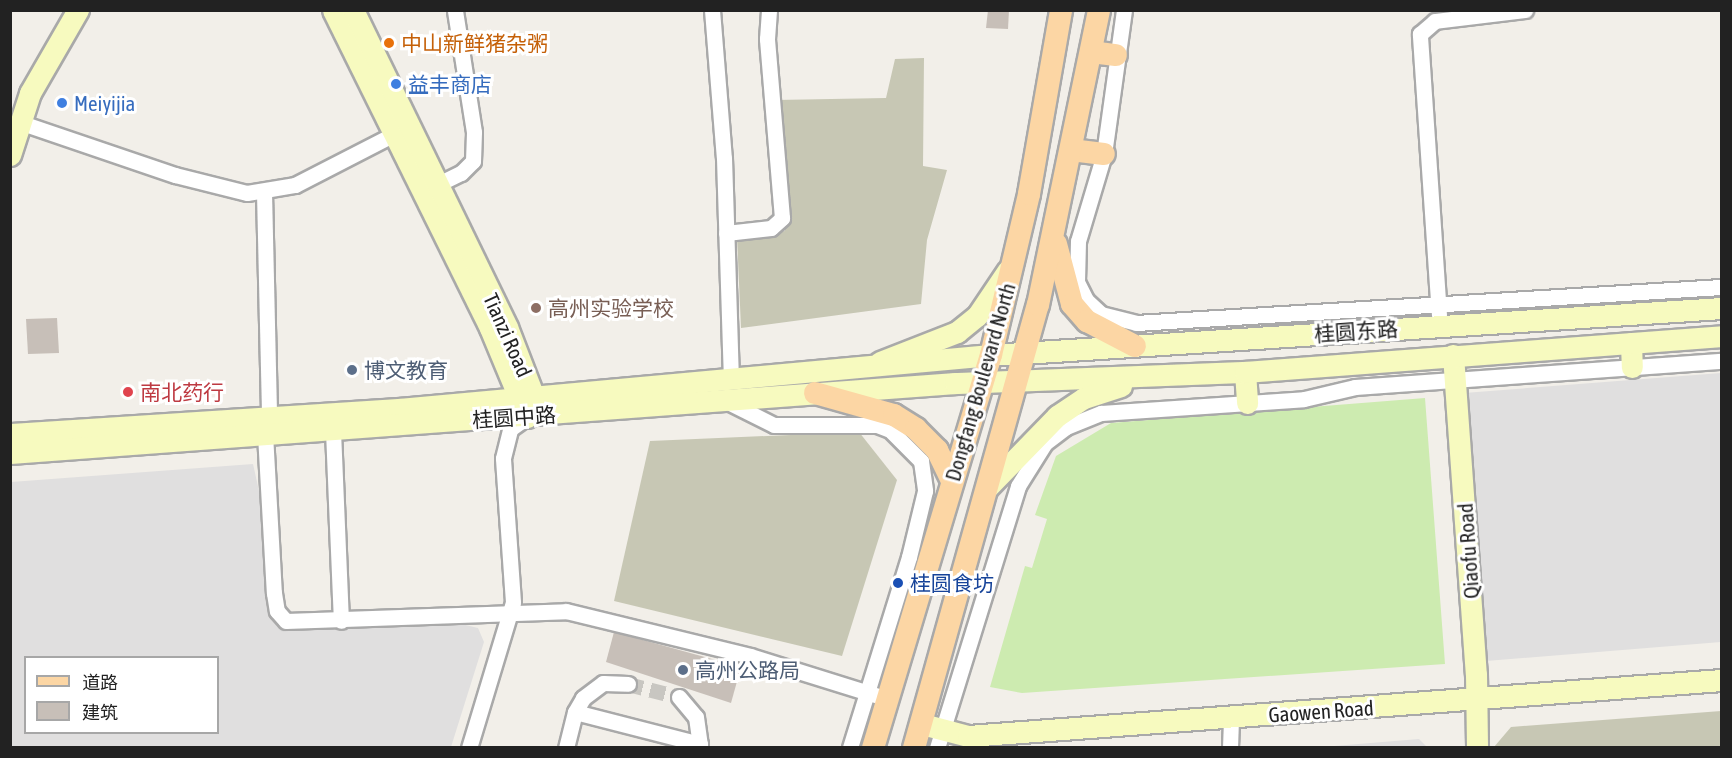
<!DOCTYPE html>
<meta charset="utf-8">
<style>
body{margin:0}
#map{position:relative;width:1732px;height:758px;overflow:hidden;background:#f2efe9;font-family:"Asap Condensed","Noto Sans SC",sans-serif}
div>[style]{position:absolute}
.residential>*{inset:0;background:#e0dfdf}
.construction>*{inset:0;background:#c7c7b4}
.grass>*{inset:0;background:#cdebb0}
.building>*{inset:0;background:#c7bfb8}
.street-tunnel>*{height:15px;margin-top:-7.5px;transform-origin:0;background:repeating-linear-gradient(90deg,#c8c6c1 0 15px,transparent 0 23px)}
.roads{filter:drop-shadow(2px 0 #a9a9a9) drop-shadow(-2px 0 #a9a9a9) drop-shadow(0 2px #a9a9a9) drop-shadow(0 -2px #a9a9a9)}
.street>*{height:15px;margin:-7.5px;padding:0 7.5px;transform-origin:7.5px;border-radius:7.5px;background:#fff}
.secondary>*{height:21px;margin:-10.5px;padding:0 10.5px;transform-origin:10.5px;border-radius:10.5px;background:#f7fabf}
.primary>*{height:22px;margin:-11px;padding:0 11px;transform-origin:11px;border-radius:11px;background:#fcd6a4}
.dots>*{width:16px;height:16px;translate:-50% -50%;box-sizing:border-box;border:3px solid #fff;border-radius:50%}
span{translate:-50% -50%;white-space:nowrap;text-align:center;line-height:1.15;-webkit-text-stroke:6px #fff;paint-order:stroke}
.food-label{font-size:21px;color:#c56008}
.left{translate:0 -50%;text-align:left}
.shop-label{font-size:21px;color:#366cbe}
.education-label{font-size:21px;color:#785e54}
.street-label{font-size:21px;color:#222}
.service-label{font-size:21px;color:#4e5e75}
.health-label{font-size:21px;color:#be3a42}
.transit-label{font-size:21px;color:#164399}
.frame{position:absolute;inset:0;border:12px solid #222;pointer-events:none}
.legend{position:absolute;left:24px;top:656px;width:195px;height:78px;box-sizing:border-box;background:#fff;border:2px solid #a7a7a7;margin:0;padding:8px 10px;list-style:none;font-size:18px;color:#222}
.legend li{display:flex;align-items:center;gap:12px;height:30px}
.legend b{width:30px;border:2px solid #a7a7a7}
</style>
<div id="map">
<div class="residential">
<i style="clip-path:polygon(1721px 373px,1721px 642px,1486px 661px,1464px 393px)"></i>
<i style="clip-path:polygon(evenodd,253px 464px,264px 513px,267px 600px,284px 631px,449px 621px,478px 628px,484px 642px,451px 747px,11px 748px,11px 482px,253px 464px,26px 658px,218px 658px,218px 732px,26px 732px,26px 658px)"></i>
<i style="clip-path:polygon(1419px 739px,1427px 747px,1322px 747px)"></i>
</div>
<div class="construction">
<i style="clip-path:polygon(924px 58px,923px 166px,947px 170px,927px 240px,921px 304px,741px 328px,737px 237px,785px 231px,776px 100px,886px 98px,895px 59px)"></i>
<i style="clip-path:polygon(859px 432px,897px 480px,842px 656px,614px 601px,650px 441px)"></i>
<i style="clip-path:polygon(1721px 711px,1721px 747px,1494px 747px,1511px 727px)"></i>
</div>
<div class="grass">
<i style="clip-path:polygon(1425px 398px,1445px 664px,1022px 693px,990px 687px,1025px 566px,1032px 568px,1047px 519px,1035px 515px,1056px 456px,1111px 423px)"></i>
</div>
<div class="building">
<i style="clip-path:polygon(988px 10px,1009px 10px,1008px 29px,986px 28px)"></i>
<i style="clip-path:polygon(57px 318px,59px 353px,28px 354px,26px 319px)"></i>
<i style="clip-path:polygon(614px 632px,741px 667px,731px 703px,606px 662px)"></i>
</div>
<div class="street-tunnel">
<i style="left:628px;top:684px;width:53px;rotate:14.3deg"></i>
</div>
<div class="roads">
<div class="street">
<i style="left:712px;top:10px;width:148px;rotate:85.4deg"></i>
<i style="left:724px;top:158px;width:222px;rotate:88.2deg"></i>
<i style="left:1124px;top:10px;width:145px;rotate:97.9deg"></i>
<i style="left:1104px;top:154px;width:91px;rotate:106.6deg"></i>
<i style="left:1078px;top:241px;width:41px;rotate:91.4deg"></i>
<i style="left:1077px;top:282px;width:20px;rotate:63deg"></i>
<i style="left:1086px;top:300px;width:21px;rotate:43deg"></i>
<i style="left:1101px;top:314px;width:36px;rotate:14deg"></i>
<i style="left:1136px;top:323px;width:587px;rotate:-3.52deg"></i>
<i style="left:19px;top:122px;width:165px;rotate:18.8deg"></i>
<i style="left:175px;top:175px;width:74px;rotate:14deg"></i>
<i style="left:247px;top:193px;width:49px;rotate:-9.5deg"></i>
<i style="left:295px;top:185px;width:120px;rotate:-27.2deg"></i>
<i style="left:430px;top:188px;width:34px;rotate:-26deg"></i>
<i style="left:461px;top:173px;width:17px;rotate:-45deg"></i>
<i style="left:473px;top:161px;width:29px;rotate:-88deg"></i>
<i style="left:474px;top:132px;width:123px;rotate:-98.9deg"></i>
<i style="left:264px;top:192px;width:225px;rotate:88.7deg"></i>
<i style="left:726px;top:233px;width:45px;rotate:-6.3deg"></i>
<i style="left:771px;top:228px;width:15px;rotate:-42deg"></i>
<i style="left:782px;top:218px;width:180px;rotate:-94.8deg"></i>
<i style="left:767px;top:39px;width:29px;rotate:-86deg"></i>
<i style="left:1439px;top:315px;width:282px;rotate:-93.9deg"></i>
<i style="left:1420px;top:34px;width:20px;rotate:-41deg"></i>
<i style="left:1435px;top:21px;width:91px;rotate:-7deg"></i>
<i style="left:728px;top:402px;width:51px;rotate:26.6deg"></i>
<i style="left:774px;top:425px;width:103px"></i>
<i style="left:877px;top:425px;width:14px;rotate:21deg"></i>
<i style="left:890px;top:430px;width:44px;rotate:45deg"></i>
<i style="left:921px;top:461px;width:30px;rotate:82deg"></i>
<i style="left:925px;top:491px;width:68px;rotate:103.6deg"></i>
<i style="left:909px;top:557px;width:200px;rotate:107.2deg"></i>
<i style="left:333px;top:431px;width:190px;rotate:87.6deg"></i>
<i style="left:265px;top:434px;width:159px;rotate:86.8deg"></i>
<i style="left:274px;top:593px;width:18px;rotate:81deg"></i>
<i style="left:277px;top:611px;width:13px;rotate:48deg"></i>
<i style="left:286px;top:621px;width:280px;rotate:-2deg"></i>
<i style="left:566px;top:611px;width:189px;rotate:13.7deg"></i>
<i style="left:750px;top:656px;width:145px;rotate:17.3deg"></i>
<i style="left:679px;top:697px;width:26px;rotate:50deg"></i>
<i style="left:696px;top:717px;width:27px;rotate:82deg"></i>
<i style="left:575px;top:712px;width:16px;rotate:-60deg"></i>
<i style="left:583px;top:698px;width:25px;rotate:-37deg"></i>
<i style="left:603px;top:683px;width:25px;rotate:2deg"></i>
<i style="left:469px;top:748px;width:152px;rotate:-73.2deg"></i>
<i style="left:513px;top:602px;width:144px;rotate:-94deg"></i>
<i style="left:503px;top:458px;width:30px;rotate:-76deg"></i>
<i style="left:510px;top:429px;width:21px;rotate:-35deg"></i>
<i style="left:566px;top:748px;width:37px;rotate:-76deg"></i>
<i style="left:575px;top:712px;width:129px;rotate:14.4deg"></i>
<i style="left:700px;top:744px;width:4px;rotate:104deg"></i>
<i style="left:937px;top:748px;width:274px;rotate:-72.8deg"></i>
<i style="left:1018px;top:486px;width:51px;rotate:-57.9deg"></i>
<i style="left:1045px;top:443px;width:26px;rotate:-37deg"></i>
<i style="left:1066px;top:427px;width:38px;rotate:-22deg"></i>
<i style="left:1101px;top:413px;width:203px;rotate:-3.9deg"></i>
<i style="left:1304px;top:399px;width:52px;rotate:-13.2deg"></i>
<i style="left:1355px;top:387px;width:368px;rotate:-4.1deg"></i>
<i style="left:1230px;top:748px;width:30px;rotate:-88deg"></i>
</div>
<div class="secondary">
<i style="left:333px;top:10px;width:355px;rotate:63.7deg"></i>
<i style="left:490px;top:328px;width:96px;rotate:67.4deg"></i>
<i style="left:527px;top:417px;width:21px;rotate:-71deg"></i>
<i style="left:534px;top:397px;width:75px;rotate:-111.1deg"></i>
<i style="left:507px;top:327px;width:352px;rotate:-115.9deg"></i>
<i style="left:10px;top:155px;width:65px;rotate:-72.1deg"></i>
<i style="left:30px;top:93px;width:96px;rotate:-60deg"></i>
<i style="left:1631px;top:343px;width:24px;rotate:88deg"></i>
<i style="left:1453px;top:355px;width:320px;rotate:85.9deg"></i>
<i style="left:1476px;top:674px;width:74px;rotate:89.2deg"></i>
<i style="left:880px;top:362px;width:83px;rotate:-21.3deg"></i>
<i style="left:957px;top:332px;width:26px;rotate:-39deg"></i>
<i style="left:977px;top:316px;width:55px;rotate:-56deg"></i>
<i style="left:1245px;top:372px;width:31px;rotate:86deg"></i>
<i style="left:10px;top:434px;width:390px;rotate:-3.7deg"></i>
<i style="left:399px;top:409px;width:594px;rotate:-5.21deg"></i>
<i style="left:991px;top:355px;width:733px;rotate:-3.68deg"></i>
<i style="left:10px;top:453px;width:948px;rotate:-4.24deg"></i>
<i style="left:955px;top:383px;width:290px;rotate:-2.2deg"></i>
<i style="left:1245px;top:372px;width:478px;rotate:-4.3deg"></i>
<i style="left:988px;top:487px;width:99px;rotate:-45.8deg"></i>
<i style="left:1057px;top:416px;width:32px;rotate:-34deg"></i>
<i style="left:1084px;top:398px;width:39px;rotate:-18deg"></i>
<i style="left:922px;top:724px;width:48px;rotate:14.6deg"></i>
<i style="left:968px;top:736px;width:756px;rotate:-4.25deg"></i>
</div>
<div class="primary">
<i style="left:1091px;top:52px;width:25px;rotate:7deg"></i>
<i style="left:1071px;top:150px;width:33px;rotate:7deg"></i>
<i style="left:1056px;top:244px;width:62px;rotate:75.1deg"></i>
<i style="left:1072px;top:304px;width:23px;rotate:49deg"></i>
<i style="left:1087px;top:321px;width:54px;rotate:27.5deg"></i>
<i style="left:815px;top:393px;width:82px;rotate:15.6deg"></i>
<i style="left:894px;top:415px;width:26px;rotate:32deg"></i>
<i style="left:916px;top:429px;width:30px;rotate:45deg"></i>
<i style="left:937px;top:450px;width:34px;rotate:64deg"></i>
<i style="left:873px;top:748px;width:410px;rotate:-73.3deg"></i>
<i style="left:991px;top:355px;width:165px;rotate:-76.7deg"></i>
<i style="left:1029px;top:194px;width:187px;rotate:-80.1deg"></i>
<i style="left:914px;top:748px;width:460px;rotate:-74.4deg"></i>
<i style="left:1038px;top:305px;width:301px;rotate:-78.3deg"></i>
</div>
</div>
<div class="dots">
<i style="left:389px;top:43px;background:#e8710a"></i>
<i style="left:396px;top:84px;background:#3f7fe0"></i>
<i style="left:62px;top:103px;background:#3f7fe0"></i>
<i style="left:536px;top:308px;background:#8d6e63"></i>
<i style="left:352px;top:370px;background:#5c6f8a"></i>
<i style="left:128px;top:392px;background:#e0444e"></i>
<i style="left:898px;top:583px;background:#1a4fb4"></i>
<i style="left:683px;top:670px;background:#5c6f8a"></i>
</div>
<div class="food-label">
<span class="left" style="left:401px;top:43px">中山新鲜猪杂粥</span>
</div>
<div class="shop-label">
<span class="left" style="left:408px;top:84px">益丰商店</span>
<span class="left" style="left:74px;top:103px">Meiyijia</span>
</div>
<div class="education-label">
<span class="left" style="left:548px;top:308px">高州实验学校</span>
</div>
<div class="street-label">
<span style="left:1356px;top:331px;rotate:-4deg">桂圆东路</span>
<span style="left:508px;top:335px;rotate:66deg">Tianzi Road</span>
<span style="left:980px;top:382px;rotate:-74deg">Dongfang Boulevard North</span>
<span style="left:514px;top:417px;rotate:-4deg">桂圆中路</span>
<span style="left:1468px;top:551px;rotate:-94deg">Qiaofu Road</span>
<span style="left:1321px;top:711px;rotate:-4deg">Gaowen Road</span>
</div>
<div class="service-label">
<span class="left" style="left:364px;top:370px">博文教育</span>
<span class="left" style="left:695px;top:670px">高州公路局</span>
</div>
<div class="health-label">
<span class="left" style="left:140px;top:392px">南北药行</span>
</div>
<div class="transit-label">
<span class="left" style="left:910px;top:583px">桂圆食坊</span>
</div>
<div class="frame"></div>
<ul class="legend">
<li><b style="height:8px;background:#fcd6a4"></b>道路</li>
<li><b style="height:16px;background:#c7bfb8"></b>建筑</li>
</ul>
</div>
